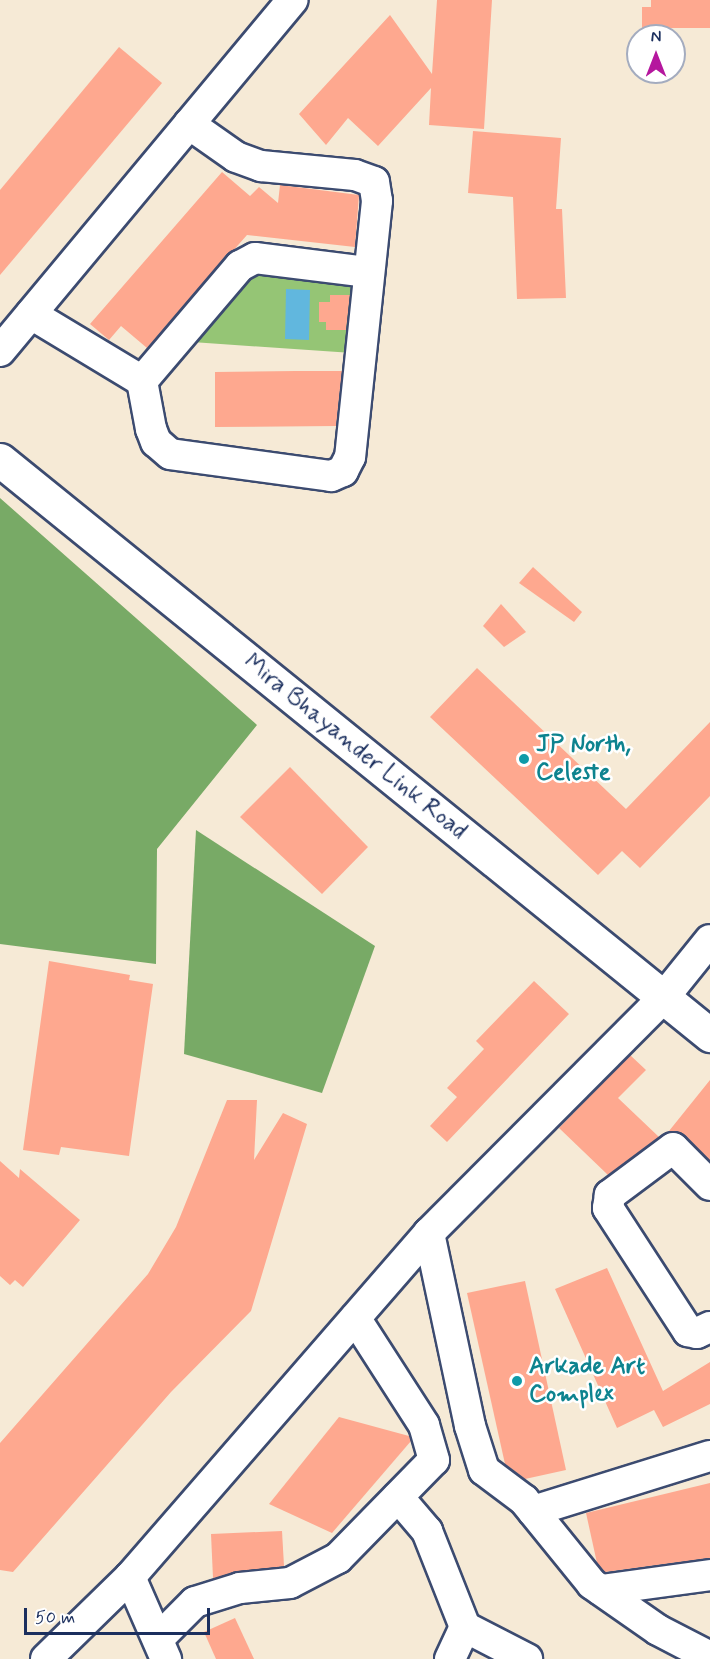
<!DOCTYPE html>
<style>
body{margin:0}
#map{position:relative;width:710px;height:1659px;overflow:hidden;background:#f6ead6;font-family:Mynerve,sans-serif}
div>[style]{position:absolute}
.green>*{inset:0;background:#95c575}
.forest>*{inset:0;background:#78aa66}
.water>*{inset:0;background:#61b7de}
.building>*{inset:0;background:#fea88f}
.roads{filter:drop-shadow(2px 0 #3c4b70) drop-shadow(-2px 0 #3c4b70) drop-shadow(0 2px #3c4b70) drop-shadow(0 -2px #3c4b70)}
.minor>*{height:30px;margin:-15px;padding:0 15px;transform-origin:15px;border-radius:15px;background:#fff}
.tertiary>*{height:33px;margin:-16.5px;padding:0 16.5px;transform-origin:16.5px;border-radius:16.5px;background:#fff}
.dots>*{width:16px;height:16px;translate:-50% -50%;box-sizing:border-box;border:3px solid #fff;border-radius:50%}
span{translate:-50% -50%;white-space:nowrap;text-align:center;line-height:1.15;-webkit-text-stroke:5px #fff;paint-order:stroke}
.culture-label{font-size:24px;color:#0d838f;font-weight:700}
.left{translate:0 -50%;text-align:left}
.street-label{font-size:24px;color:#1b2f5e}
.north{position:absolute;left:626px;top:24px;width:60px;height:60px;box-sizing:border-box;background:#fff;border:2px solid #a4acbf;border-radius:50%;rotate:0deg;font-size:16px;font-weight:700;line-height:24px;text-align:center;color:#1b2f5e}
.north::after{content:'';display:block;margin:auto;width:21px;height:27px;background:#b5179e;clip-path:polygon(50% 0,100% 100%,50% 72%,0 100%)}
.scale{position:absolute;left:24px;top:1608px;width:186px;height:27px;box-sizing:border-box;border:3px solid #1b2f5e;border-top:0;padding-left:8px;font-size:18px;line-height:21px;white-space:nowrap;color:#1b2f5e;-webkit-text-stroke:4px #fff;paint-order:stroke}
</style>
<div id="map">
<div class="green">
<i style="clip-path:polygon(259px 263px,379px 267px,367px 354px,192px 342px)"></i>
</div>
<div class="forest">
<i style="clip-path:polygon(0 498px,257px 725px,157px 849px,156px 964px,0 944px)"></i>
<i style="clip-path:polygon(196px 830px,375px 946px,322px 1093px,184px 1054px)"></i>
</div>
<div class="water">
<i style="clip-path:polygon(286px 289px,310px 290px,309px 340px,285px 339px)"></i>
</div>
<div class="building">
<i style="clip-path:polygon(437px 0,492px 0,484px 129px,429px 125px,431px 88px,378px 146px,348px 118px,326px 145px,299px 114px,390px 15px,432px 74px)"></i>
<i style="clip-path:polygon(651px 0,710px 0,710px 28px,642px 28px,642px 7px,651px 7px)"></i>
<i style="clip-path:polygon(119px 47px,162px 83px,0 275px,0 190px)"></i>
<i style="clip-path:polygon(473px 131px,561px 138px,556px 209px,562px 209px,566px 298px,517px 299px,513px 197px,468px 193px)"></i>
<i style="clip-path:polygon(222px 172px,250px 196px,259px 187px,278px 203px,280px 185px,359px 195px,355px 247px,247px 235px,147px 348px,121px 326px,109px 340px,90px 324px)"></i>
<i style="clip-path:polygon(330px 295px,350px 295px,346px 330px,326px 330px,326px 322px,319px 322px,319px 302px,330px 302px)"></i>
<i style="clip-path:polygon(296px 371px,342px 371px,336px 426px,215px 427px,215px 372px)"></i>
<i style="clip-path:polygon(533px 567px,582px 612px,574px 622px,519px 583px)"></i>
<i style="clip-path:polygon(501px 604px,526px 632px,504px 647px,483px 626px)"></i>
<i style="clip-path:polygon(477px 668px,626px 809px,710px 722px,710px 796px,640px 868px,622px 851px,598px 875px,430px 717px)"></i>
<i style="clip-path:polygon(290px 767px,368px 847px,322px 894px,240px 817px)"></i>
<i style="clip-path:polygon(49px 961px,130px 975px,129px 980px,153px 984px,129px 1156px,61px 1147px,59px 1155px,23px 1150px)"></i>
<i style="clip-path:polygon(534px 981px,569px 1014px,447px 1142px,430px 1126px,457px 1097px,447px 1088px,484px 1049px,476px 1041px)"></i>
<i style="clip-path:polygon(630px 1055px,646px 1070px,618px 1098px,659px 1137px,608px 1175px,559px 1128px)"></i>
<i style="clip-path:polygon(710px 1080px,710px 1161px,685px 1135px,669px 1131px)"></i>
<i style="clip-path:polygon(227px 1100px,257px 1100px,254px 1160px,283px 1113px,307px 1124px,251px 1311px,171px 1392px,13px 1572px,0 1570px,0 1443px,148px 1274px,176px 1227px)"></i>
<i style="clip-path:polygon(0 1161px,19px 1178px,20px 1169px,80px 1220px,23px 1287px,15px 1280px,10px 1285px,0 1276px)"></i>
<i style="clip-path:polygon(607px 1268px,663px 1391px,710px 1362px,710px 1404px,663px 1427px,654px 1410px,617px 1428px,555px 1289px)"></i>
<i style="clip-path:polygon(525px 1281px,566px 1470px,525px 1479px,505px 1464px,467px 1293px)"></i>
<i style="clip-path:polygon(339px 1417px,409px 1436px,411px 1441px,332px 1533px,269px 1504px)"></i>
<i style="clip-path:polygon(710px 1483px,710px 1558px,605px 1572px,597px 1563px,586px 1513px)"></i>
<i style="clip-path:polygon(282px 1531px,284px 1566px,213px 1578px,211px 1534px)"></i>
<i style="clip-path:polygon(235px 1618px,254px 1659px,216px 1659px,204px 1632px)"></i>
</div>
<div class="roads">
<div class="minor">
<i style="left:189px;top:124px;width:57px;rotate:35.1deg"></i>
<i style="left:236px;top:157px;width:27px;rotate:20deg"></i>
<i style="left:261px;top:166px;width:94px;rotate:5.5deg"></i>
<i style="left:355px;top:175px;width:20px;rotate:20deg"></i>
<i style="left:374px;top:182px;width:19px;rotate:81deg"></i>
<i style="left:377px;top:201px;width:257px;rotate:96deg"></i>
<i style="left:350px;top:457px;width:16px;rotate:117deg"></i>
<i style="left:343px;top:471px;width:13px;rotate:157deg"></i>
<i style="left:331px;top:476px;width:162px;rotate:-172.2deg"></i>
<i style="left:170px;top:454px;width:18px;rotate:-139deg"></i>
<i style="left:156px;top:442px;width:14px;rotate:-111deg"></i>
<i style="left:151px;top:429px;width:49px;rotate:-100.6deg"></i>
<i style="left:142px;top:381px;width:151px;rotate:-49.6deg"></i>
<i style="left:240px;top:266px;width:17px;rotate:-28deg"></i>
<i style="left:255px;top:258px;width:114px;rotate:7.1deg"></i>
<i style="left:31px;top:314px;width:130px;rotate:31.1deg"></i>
<i style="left:0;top:351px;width:457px;rotate:-50.2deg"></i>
<i style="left:710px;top:1185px;width:52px;rotate:-135deg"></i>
<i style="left:673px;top:1148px;width:79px;rotate:143.3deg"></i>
<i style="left:610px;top:1195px;width:13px;rotate:99deg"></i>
<i style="left:608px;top:1208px;width:147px;rotate:57deg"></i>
<i style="left:688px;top:1331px;width:9px;rotate:13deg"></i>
<i style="left:697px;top:1333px;width:14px;rotate:-25deg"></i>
<i style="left:429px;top:1233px;width:197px;rotate:78deg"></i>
<i style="left:470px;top:1426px;width:46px;rotate:72.3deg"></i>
<i style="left:484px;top:1470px;width:50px;rotate:36.9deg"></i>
<i style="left:524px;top:1500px;width:108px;rotate:51deg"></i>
<i style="left:592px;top:1584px;width:80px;rotate:34.9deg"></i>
<i style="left:658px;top:1630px;width:59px;rotate:27.4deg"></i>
<i style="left:398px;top:1497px;width:45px;rotate:49.5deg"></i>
<i style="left:427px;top:1531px;width:103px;rotate:68.4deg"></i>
<i style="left:465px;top:1627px;width:70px;rotate:27.3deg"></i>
<i style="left:533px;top:1511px;width:185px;rotate:-17.3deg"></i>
<i style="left:130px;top:1577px;width:90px;rotate:66.3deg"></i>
<i style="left:601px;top:1590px;width:110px;rotate:-7.8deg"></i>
<i style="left:158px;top:1639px;width:52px;rotate:-45deg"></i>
<i style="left:195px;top:1602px;width:47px;rotate:-17.3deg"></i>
<i style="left:240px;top:1588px;width:50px;rotate:-5.7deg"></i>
<i style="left:290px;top:1583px;width:54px;rotate:-27.5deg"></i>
<i style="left:338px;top:1558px;width:137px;rotate:-45.6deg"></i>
<i style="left:434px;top:1460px;width:36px;rotate:-106deg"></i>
<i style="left:424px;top:1425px;width:127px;rotate:-122.8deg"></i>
<i style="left:46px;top:1659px;width:117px;rotate:-44.3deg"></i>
<i style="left:130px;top:1577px;width:456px;rotate:-49deg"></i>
<i style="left:429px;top:1233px;width:333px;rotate:-45.1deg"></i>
<i style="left:664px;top:997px;width:73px;rotate:-51.1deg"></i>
<i style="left:450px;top:1659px;width:35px;rotate:-65deg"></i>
</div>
<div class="tertiary">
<i style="left:0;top:460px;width:914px;rotate:39deg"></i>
</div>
</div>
<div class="dots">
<i style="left:524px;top:759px;background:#0f9aa8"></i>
<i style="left:517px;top:1381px;background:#0f9aa8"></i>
</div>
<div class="culture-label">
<span class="left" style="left:536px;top:759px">JP North,<br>Celeste</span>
<span class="left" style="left:529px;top:1381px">Arkade Art<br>Complex</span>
</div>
<div class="street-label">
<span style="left:355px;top:747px;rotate:39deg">Mira Bhayander Link Road</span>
</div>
<div class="north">N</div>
<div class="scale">50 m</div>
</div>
